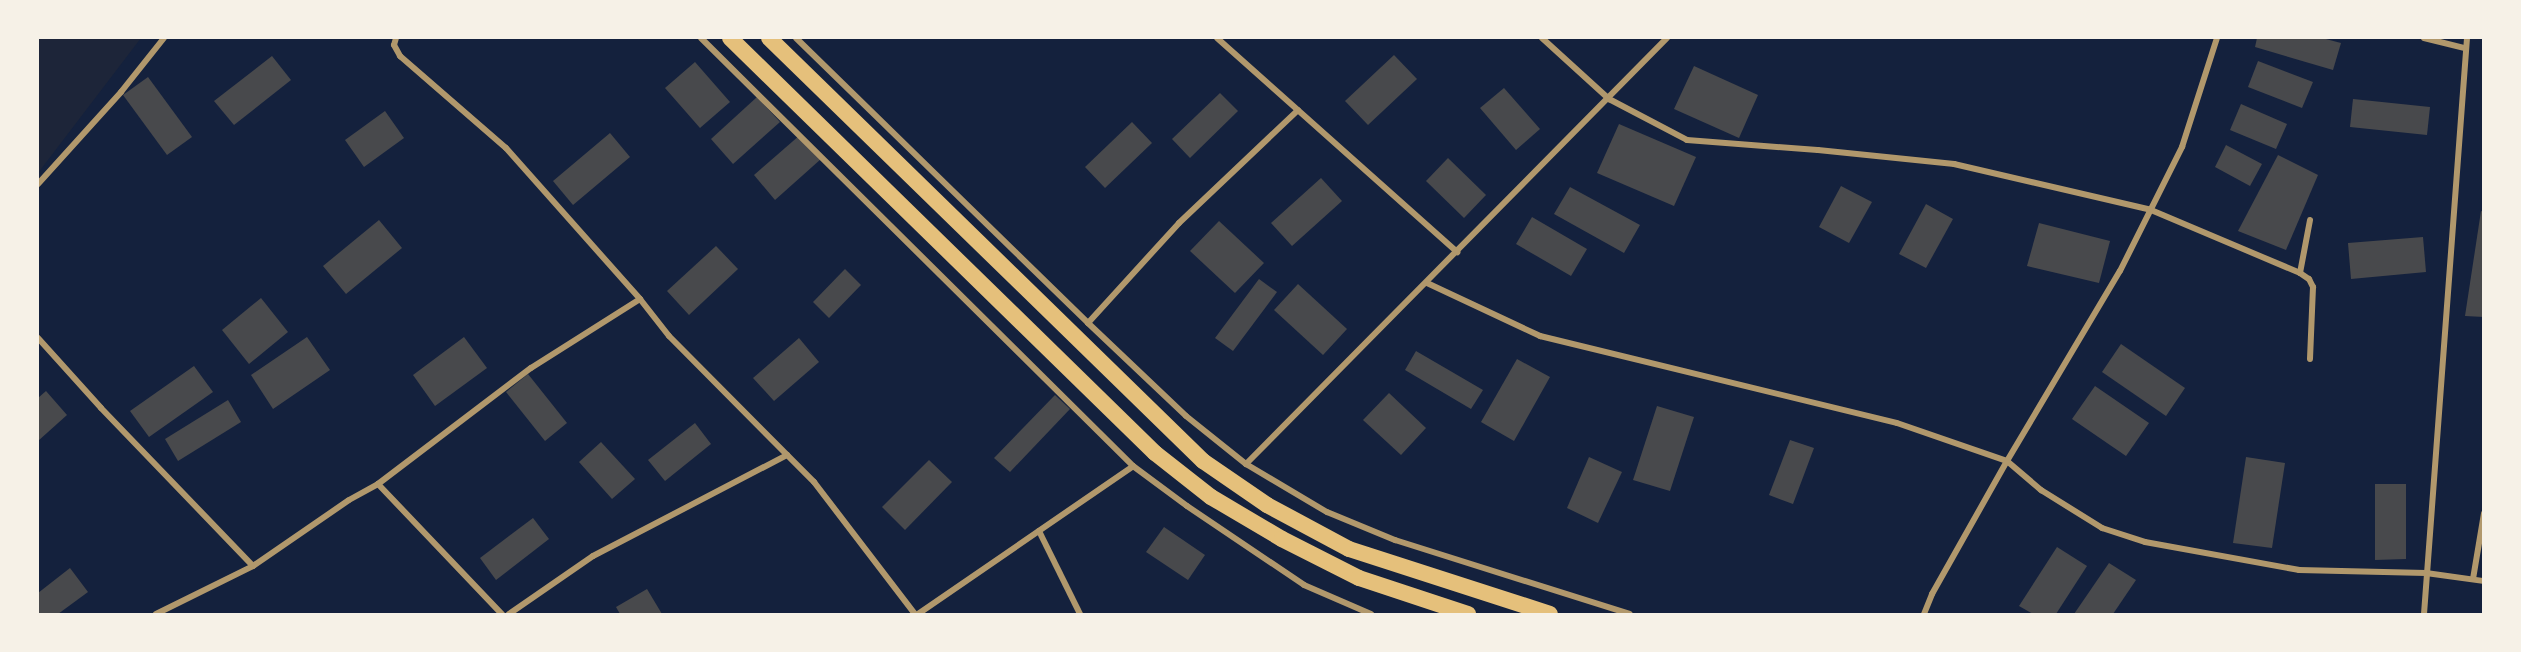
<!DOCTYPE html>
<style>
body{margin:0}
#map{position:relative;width:2521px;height:652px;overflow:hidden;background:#14213d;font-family:Merriweather,serif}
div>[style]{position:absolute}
.green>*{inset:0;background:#1d2539}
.building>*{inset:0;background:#48494c}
.minor>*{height:6px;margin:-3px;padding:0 3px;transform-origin:3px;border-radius:3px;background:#b1986c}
.trunk>*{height:16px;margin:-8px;padding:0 8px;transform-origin:8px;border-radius:8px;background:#e5c07b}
span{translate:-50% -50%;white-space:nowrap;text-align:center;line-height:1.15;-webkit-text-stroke:6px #f6f1e7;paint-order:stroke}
.frame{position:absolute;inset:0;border:39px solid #f6f1e7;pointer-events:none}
</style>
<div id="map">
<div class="green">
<i style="clip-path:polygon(38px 38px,141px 38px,38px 173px)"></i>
</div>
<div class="building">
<i style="clip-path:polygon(2257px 38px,2322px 38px,2341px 43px,2333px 70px,2255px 47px)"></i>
<i style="clip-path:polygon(1394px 55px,1417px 79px,1368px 125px,1345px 101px)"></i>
<i style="clip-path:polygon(272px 56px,291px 80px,234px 125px,214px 101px)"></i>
<i style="clip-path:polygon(2258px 61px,2313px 82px,2302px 108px,2248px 87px)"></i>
<i style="clip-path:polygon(695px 62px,730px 102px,700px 128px,665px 88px)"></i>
<i style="clip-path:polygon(1694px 66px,1758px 95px,1739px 138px,1674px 109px)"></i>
<i style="clip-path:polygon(148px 77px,192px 137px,167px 155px,123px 95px)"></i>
<i style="clip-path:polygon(1504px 88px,1540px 129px,1516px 150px,1480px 108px)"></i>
<i style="clip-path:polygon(1220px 93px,1238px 111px,1190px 158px,1172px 139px)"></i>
<i style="clip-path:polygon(757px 97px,780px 122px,733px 164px,711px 139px)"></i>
<i style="clip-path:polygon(2353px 99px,2430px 107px,2427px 135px,2350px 127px)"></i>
<i style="clip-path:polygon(2241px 104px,2287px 124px,2276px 149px,2230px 130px)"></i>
<i style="clip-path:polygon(385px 111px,404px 138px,364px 167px,345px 140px)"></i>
<i style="clip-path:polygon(1132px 122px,1152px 143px,1105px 188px,1085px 167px)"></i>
<i style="clip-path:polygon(1619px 124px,1696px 157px,1674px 206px,1597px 173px)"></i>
<i style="clip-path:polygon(610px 133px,630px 157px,573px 205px,553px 181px)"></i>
<i style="clip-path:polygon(800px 135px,821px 159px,775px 200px,754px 175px)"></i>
<i style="clip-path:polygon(2226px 145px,2262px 164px,2250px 186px,2215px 167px)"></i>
<i style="clip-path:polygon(2278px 155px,2318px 175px,2286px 250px,2238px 231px)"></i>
<i style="clip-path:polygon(1448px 158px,1486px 195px,1464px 218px,1426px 181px)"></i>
<i style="clip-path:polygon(1321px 178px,1342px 201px,1292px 246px,1271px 223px)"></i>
<i style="clip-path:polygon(1841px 186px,1872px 202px,1849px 243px,1819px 227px)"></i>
<i style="clip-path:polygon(1570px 187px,1640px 225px,1624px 253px,1554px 214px)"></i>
<i style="clip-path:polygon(1926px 204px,1953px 219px,1926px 268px,1899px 254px)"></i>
<i style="clip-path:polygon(2481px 211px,2484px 212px,2484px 317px,2465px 316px)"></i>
<i style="clip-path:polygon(1532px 217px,1587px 249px,1571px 276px,1516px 244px)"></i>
<i style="clip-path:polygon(379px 220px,402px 248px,346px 294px,323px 266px)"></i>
<i style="clip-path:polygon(1219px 221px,1264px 263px,1235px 293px,1190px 251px)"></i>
<i style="clip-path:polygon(2039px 223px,2110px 241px,2099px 283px,2027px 266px)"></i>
<i style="clip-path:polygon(2423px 237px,2426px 272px,2351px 279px,2348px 243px)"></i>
<i style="clip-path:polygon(716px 246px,738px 269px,689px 315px,667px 291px)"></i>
<i style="clip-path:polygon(845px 269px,861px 285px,829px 318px,813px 302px)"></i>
<i style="clip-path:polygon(1259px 279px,1277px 292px,1233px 351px,1215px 338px)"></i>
<i style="clip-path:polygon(1298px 284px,1347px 329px,1323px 355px,1274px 310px)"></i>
<i style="clip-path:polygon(261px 298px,288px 332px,249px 364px,222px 330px)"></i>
<i style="clip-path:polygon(307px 337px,330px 370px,273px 409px,251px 375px)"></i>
<i style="clip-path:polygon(464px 337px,487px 368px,435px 406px,413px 375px)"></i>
<i style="clip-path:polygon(799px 338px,819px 362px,774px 401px,753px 378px)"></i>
<i style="clip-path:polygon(2121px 344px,2185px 388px,2166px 416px,2102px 372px)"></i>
<i style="clip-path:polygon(1416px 351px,1483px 390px,1471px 409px,1405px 370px)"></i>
<i style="clip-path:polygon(1517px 359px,1550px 377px,1514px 441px,1481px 422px)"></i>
<i style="clip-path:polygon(194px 366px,213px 392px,149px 437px,130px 411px)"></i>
<i style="clip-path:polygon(528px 374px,567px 423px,545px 441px,506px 392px)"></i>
<i style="clip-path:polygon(2095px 386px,2149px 423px,2126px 456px,2072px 419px)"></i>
<i style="clip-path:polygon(46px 391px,67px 415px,38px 441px,38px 398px)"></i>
<i style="clip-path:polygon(1389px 393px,1426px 428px,1401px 455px,1363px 420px)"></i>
<i style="clip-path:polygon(1055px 395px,1070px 409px,1010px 472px,994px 458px)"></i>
<i style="clip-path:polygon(228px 400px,241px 422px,178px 461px,165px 439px)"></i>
<i style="clip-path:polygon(1657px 406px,1694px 417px,1670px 491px,1633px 480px)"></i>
<i style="clip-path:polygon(695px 423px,711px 444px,665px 481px,648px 460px)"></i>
<i style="clip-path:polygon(1790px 440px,1814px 448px,1793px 504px,1769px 495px)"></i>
<i style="clip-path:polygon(601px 442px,635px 479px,612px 499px,579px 462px)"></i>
<i style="clip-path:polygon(1589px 457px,1622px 472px,1598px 523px,1567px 508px)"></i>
<i style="clip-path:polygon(2246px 457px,2285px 463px,2272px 548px,2233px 543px)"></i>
<i style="clip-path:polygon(929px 460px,952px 482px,905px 530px,882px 507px)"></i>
<i style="clip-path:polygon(2375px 484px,2406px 484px,2406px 559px,2375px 560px)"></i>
<i style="clip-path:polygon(533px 518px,549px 539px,496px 580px,480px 558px)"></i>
<i style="clip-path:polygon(1164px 527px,1205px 555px,1188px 580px,1146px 552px)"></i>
<i style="clip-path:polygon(2057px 547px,2087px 566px,2056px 614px,2033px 614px,2019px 606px)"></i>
<i style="clip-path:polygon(2109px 563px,2136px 580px,2113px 614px,2074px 614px)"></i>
<i style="clip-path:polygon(70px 568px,88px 592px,58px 614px,38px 614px,38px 593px)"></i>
<i style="clip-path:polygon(647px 589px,662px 614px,620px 614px,616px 607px)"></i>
</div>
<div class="minor">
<i style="left:396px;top:38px;width:7px;rotate:106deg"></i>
<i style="left:394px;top:45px;width:13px;rotate:61deg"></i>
<i style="left:400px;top:56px;width:140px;rotate:41deg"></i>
<i style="left:506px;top:148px;width:202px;rotate:48.4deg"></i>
<i style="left:640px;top:299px;width:47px;rotate:51.9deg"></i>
<i style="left:669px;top:336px;width:206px;rotate:45.2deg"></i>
<i style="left:814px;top:482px;width:166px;rotate:52.6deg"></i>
<i style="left:701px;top:38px;width:608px;rotate:44.73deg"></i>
<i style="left:1133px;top:466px;width:67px;rotate:36.5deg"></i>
<i style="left:1187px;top:506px;width:141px;rotate:34deg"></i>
<i style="left:1304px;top:585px;width:73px;rotate:23.4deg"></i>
<i style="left:796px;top:38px;width:408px;rotate:44.3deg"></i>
<i style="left:1088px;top:323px;width:135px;rotate:43.5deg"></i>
<i style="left:1186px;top:416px;width:77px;rotate:38.7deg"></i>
<i style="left:1246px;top:464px;width:94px;rotate:30.7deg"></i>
<i style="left:1327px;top:512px;width:74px;rotate:22.4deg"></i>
<i style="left:1395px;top:540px;width:246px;rotate:17.5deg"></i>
<i style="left:1217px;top:38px;width:322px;rotate:41.7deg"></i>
<i style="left:1542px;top:38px;width:91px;rotate:42.3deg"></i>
<i style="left:1609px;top:99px;width:88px;rotate:27.7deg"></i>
<i style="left:1687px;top:140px;width:131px;rotate:4.4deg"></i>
<i style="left:1818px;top:150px;width:137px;rotate:5.9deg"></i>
<i style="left:1954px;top:164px;width:202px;rotate:13.1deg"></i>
<i style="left:2151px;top:210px;width:162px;rotate:22.9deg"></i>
<i style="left:2300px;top:273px;width:11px;rotate:34deg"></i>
<i style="left:2309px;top:279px;width:9px;rotate:63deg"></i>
<i style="left:2313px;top:287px;width:72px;rotate:92.4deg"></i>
<i style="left:2424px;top:38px;width:41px;rotate:14deg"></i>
<i style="left:38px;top:184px;width:124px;rotate:-47.9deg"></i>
<i style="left:121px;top:92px;width:69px;rotate:-51.5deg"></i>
<i style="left:2300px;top:273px;width:54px;rotate:-79.3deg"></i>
<i style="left:1427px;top:283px;width:125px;rotate:25.1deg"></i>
<i style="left:1540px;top:336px;width:367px;rotate:13.7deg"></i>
<i style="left:1897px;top:423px;width:116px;rotate:19.1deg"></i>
<i style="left:2007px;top:461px;width:45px;rotate:40.5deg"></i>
<i style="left:2041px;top:490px;width:72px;rotate:31.9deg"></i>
<i style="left:2102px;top:528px;width:45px;rotate:18deg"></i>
<i style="left:2145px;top:542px;width:157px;rotate:10.3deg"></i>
<i style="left:2299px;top:570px;width:127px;rotate:1.4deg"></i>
<i style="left:2426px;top:573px;width:59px;rotate:7.9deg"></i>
<i style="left:1088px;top:323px;width:135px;rotate:-47.7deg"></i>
<i style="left:1179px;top:223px;width:164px;rotate:-43.5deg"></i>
<i style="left:38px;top:338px;width:94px;rotate:48deg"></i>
<i style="left:101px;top:408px;width:219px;rotate:46.1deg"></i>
<i style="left:1246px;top:464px;width:599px;rotate:-45.34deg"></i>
<i style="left:378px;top:484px;width:180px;rotate:46.4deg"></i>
<i style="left:1039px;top:531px;width:93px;rotate:63.7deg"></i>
<i style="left:2473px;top:579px;width:67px;rotate:-80.5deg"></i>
<i style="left:156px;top:614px;width:108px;rotate:-26.3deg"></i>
<i style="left:253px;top:566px;width:116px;rotate:-34.5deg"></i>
<i style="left:349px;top:500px;width:33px;rotate:-29deg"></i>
<i style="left:378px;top:484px;width:192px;rotate:-37.2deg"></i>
<i style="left:531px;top:368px;width:129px;rotate:-32.3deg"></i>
<i style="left:509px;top:614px;width:102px;rotate:-34.6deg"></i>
<i style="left:593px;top:556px;width:219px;rotate:-27.5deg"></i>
<i style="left:918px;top:614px;width:261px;rotate:-34.5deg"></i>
<i style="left:1924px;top:614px;width:22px;rotate:-68deg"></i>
<i style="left:1932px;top:594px;width:153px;rotate:-60.6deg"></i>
<i style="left:2007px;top:461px;width:221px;rotate:-59.3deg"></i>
<i style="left:2120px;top:271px;width:139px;rotate:-63.4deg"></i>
<i style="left:2182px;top:147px;width:114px;rotate:-72.2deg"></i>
<i style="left:2424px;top:614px;width:578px;rotate:-85.73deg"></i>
</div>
<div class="trunk">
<i style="left:730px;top:38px;width:594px;rotate:44.32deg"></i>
<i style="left:1155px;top:453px;width:71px;rotate:38.2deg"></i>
<i style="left:1211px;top:497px;width:82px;rotate:30.6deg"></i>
<i style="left:1282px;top:539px;width:86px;rotate:26.9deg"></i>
<i style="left:1359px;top:578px;width:115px;rotate:18.3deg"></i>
<i style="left:769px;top:38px;width:606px;rotate:44.26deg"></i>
<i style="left:1203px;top:461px;width:78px;rotate:34.5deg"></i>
<i style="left:1267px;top:505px;width:93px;rotate:28.2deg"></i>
<i style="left:1349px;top:549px;width:211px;rotate:17.9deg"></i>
</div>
<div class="frame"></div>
</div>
